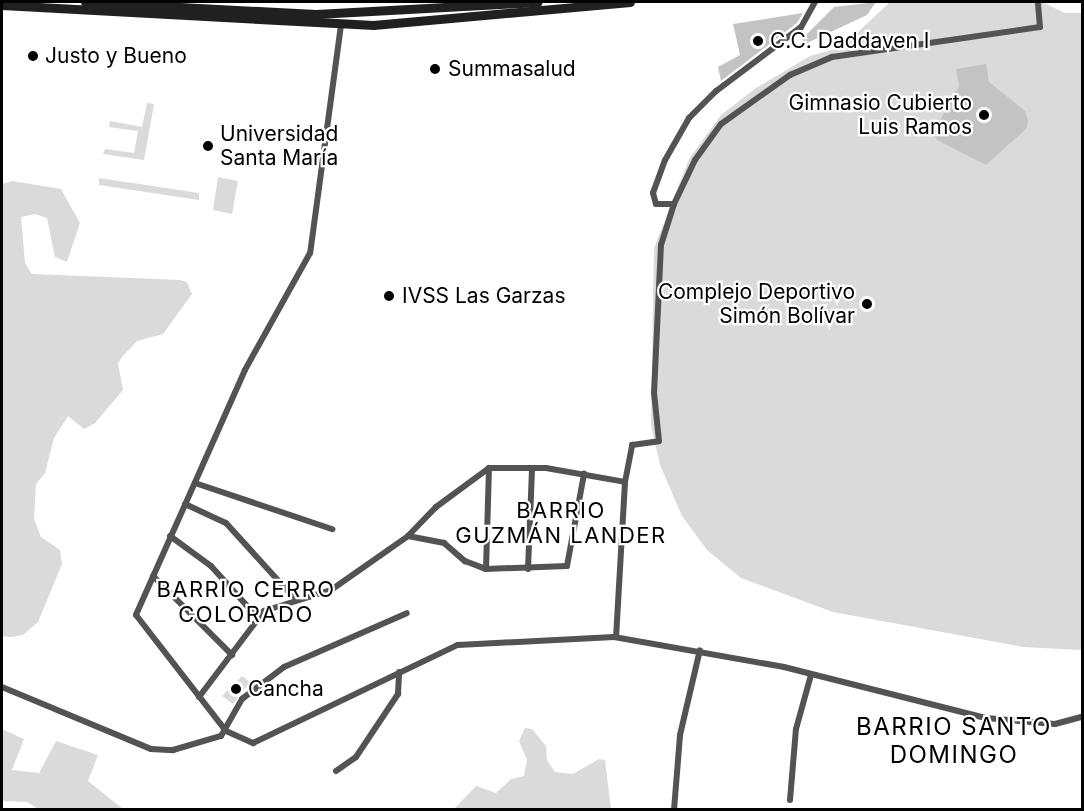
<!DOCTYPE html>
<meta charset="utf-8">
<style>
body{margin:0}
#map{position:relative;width:1084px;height:811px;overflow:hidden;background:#fff;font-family:Inter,sans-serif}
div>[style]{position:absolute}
.green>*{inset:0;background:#dadada}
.building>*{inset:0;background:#c3c3c3}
.minor>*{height:6px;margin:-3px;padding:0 3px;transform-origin:3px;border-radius:3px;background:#535353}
.secondary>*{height:9px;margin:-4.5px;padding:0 4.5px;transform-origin:4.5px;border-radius:4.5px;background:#202020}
.dots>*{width:16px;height:16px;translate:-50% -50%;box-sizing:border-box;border:3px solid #fff;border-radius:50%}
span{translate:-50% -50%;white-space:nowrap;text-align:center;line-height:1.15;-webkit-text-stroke:4.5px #fff;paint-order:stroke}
.poi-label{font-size:21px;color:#000}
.left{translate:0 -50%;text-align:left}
.right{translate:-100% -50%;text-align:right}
.neighbourhood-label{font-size:22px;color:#000;letter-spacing:1.5px}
.quarter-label{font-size:24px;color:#000;letter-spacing:1.5px}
.frame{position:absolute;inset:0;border:3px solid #000;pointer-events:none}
</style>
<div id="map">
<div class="green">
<i style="clip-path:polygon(890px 2px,1042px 2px,1065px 13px,1082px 13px,1082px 650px,1023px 647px,833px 612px,741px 578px,707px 550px,682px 516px,660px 465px,651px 425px,654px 248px,689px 159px,721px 115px,756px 88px,810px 56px,842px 47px)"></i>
<i style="clip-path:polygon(147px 103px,154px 104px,144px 160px,103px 154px,105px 149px,134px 153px,138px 131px,109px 127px,110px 121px,142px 127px)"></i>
<i style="clip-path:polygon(218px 177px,238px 181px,232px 214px,213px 210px)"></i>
<i style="clip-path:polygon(99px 178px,199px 193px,199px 200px,99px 185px)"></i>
<i style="clip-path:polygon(12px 181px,61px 189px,80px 223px,67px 262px,55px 257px,47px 218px,35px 214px,21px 217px,25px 263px,32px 274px,180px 280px,187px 282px,192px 294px,163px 334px,137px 341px,122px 357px,118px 363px,123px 390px,95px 423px,84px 429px,68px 416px,54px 438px,45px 473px,36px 484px,34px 519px,41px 537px,60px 550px,62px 564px,38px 622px,23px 635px,11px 637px,2px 636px,2px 184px)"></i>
<i style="clip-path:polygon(242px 676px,250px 682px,233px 704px,222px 696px)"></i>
<i style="clip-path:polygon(525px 728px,532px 729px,546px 746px,547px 760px,555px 772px,573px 774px,599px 759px,605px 760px,611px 809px,454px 809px,476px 786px,496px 793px,511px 779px,524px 776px,527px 760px,519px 741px)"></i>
<i style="clip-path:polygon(2px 729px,24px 739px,12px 770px,39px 773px,56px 741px,98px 755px,88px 781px,123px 809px,38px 809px,27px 802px,2px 801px)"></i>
</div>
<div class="building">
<i style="clip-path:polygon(876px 2px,867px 15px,805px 44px,802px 39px,834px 7px)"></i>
<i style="clip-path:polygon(803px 13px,797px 23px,721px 81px,718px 67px,740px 55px,733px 24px)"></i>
<i style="clip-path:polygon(986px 64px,989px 82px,1025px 111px,1028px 120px,1027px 128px,986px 165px,937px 140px,933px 133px,959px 86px,956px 69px)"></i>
</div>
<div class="minor">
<i style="left:815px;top:2px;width:29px;rotate:119deg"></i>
<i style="left:801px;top:27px;width:106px;rotate:143deg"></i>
<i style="left:716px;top:91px;width:38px;rotate:135deg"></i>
<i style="left:689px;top:118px;width:48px;rotate:119.7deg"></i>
<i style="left:665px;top:160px;width:35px;rotate:110deg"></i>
<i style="left:653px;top:193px;width:11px;rotate:75deg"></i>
<i style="left:656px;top:204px;width:18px"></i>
<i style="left:674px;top:204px;width:49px;rotate:-64.5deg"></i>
<i style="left:695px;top:160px;width:44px;rotate:-54.2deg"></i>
<i style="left:721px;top:124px;width:85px;rotate:-35.4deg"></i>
<i style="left:790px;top:75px;width:46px;rotate:-23.2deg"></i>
<i style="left:832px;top:57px;width:210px;rotate:-8.2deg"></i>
<i style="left:1040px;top:27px;width:25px;rotate:-95deg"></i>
<i style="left:341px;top:25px;width:230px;rotate:97.7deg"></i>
<i style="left:310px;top:253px;width:134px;rotate:119.1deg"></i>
<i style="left:245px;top:370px;width:268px;rotate:114deg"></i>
<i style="left:136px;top:615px;width:147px;rotate:52.2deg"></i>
<i style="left:226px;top:731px;width:30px;rotate:24deg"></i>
<i style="left:253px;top:743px;width:227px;rotate:-25.6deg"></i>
<i style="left:458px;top:645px;width:156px;rotate:-2.9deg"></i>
<i style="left:614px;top:637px;width:173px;rotate:10deg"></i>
<i style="left:784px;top:667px;width:208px;rotate:14.2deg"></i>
<i style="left:986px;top:718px;width:69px;rotate:5deg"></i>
<i style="left:1055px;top:724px;width:28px;rotate:-15deg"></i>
<i style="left:489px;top:468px;width:101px;rotate:91.7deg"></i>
<i style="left:486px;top:569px;width:81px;rotate:-2.1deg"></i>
<i style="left:567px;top:566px;width:94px;rotate:-79.5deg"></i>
<i style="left:625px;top:482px;width:38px;rotate:-79deg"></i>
<i style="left:632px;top:445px;width:27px;rotate:-8deg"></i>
<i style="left:659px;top:441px;width:48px;rotate:-95.9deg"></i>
<i style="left:654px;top:393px;width:148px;rotate:-87.3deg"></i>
<i style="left:661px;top:245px;width:43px;rotate:-72.4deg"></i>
<i style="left:195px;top:483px;width:145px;rotate:18.6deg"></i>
<i style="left:185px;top:504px;width:45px;rotate:24.9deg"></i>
<i style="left:226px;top:523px;width:103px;rotate:47.8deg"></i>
<i style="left:170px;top:536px;width:51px;rotate:36.2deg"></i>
<i style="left:211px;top:566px;width:70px;rotate:47.9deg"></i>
<i style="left:408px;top:536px;width:40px;rotate:-46deg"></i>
<i style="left:436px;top:507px;width:66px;rotate:-36.3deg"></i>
<i style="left:489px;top:468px;width:57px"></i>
<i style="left:546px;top:468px;width:80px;rotate:10deg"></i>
<i style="left:625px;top:482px;width:155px;rotate:93.3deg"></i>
<i style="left:528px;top:569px;width:101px;rotate:-87.7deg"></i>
<i style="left:153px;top:576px;width:112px;rotate:45deg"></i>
<i style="left:2px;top:687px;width:161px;rotate:22.6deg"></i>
<i style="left:151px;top:749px;width:22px;rotate:3deg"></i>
<i style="left:173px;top:750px;width:50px;rotate:-16.3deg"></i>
<i style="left:221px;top:736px;width:43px;rotate:-60.4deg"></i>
<i style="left:242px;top:699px;width:53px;rotate:-37.3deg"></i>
<i style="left:284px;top:667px;width:134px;rotate:-23.7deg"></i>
<i style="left:199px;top:697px;width:108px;rotate:-52.9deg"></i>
<i style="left:264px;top:611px;width:70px;rotate:-17.4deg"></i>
<i style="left:331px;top:590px;width:94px;rotate:-35deg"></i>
<i style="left:408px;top:536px;width:37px;rotate:11deg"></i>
<i style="left:444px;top:543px;width:28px;rotate:41deg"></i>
<i style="left:465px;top:561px;width:22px;rotate:21deg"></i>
<i style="left:336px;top:771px;width:24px;rotate:-35deg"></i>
<i style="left:356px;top:757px;width:76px;rotate:-56.3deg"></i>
<i style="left:398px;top:694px;width:22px;rotate:-87deg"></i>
<i style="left:790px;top:800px;width:71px;rotate:-85.2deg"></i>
<i style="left:796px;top:729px;width:56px;rotate:-74.5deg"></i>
<i style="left:674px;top:810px;width:75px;rotate:-85.4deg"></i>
<i style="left:680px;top:735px;width:87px;rotate:-76.8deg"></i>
</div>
<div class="secondary">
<i style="left:85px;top:2px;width:231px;rotate:3deg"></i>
<i style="left:316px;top:14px;width:222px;rotate:-3.1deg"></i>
<i style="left:2px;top:5px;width:372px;rotate:3.1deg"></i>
<i style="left:373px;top:25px;width:258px;rotate:-5.1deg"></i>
</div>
<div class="dots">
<i style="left:758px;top:41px;background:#000"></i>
<i style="left:33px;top:56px;background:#000"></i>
<i style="left:435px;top:69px;background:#000"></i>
<i style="left:984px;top:115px;background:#000"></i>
<i style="left:208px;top:146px;background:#000"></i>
<i style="left:389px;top:296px;background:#000"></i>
<i style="left:867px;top:304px;background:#000"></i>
<i style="left:236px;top:689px;background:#000"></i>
</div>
<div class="poi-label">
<span class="left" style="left:770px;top:41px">C.C. Daddaven I</span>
<span class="left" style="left:45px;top:56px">Justo y Bueno</span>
<span class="left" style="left:448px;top:69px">Summasalud</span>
<span class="right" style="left:972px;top:115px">Gimnasio Cubierto<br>Luis Ramos</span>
<span class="left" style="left:220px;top:146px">Universidad<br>Santa María</span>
<span class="right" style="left:855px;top:304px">Complejo Deportivo<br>Simón Bolívar</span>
<span class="left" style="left:402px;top:296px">IVSS Las Garzas</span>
<span class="left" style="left:248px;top:689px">Cancha</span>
</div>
<div class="neighbourhood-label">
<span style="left:561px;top:523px">BARRIO<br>GUZMÁN LANDER</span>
<span style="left:246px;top:602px">BARRIO CERRO<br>COLORADO</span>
</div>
<div class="quarter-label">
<span style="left:954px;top:741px">BARRIO SANTO<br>DOMINGO</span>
</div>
<div class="frame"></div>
</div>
